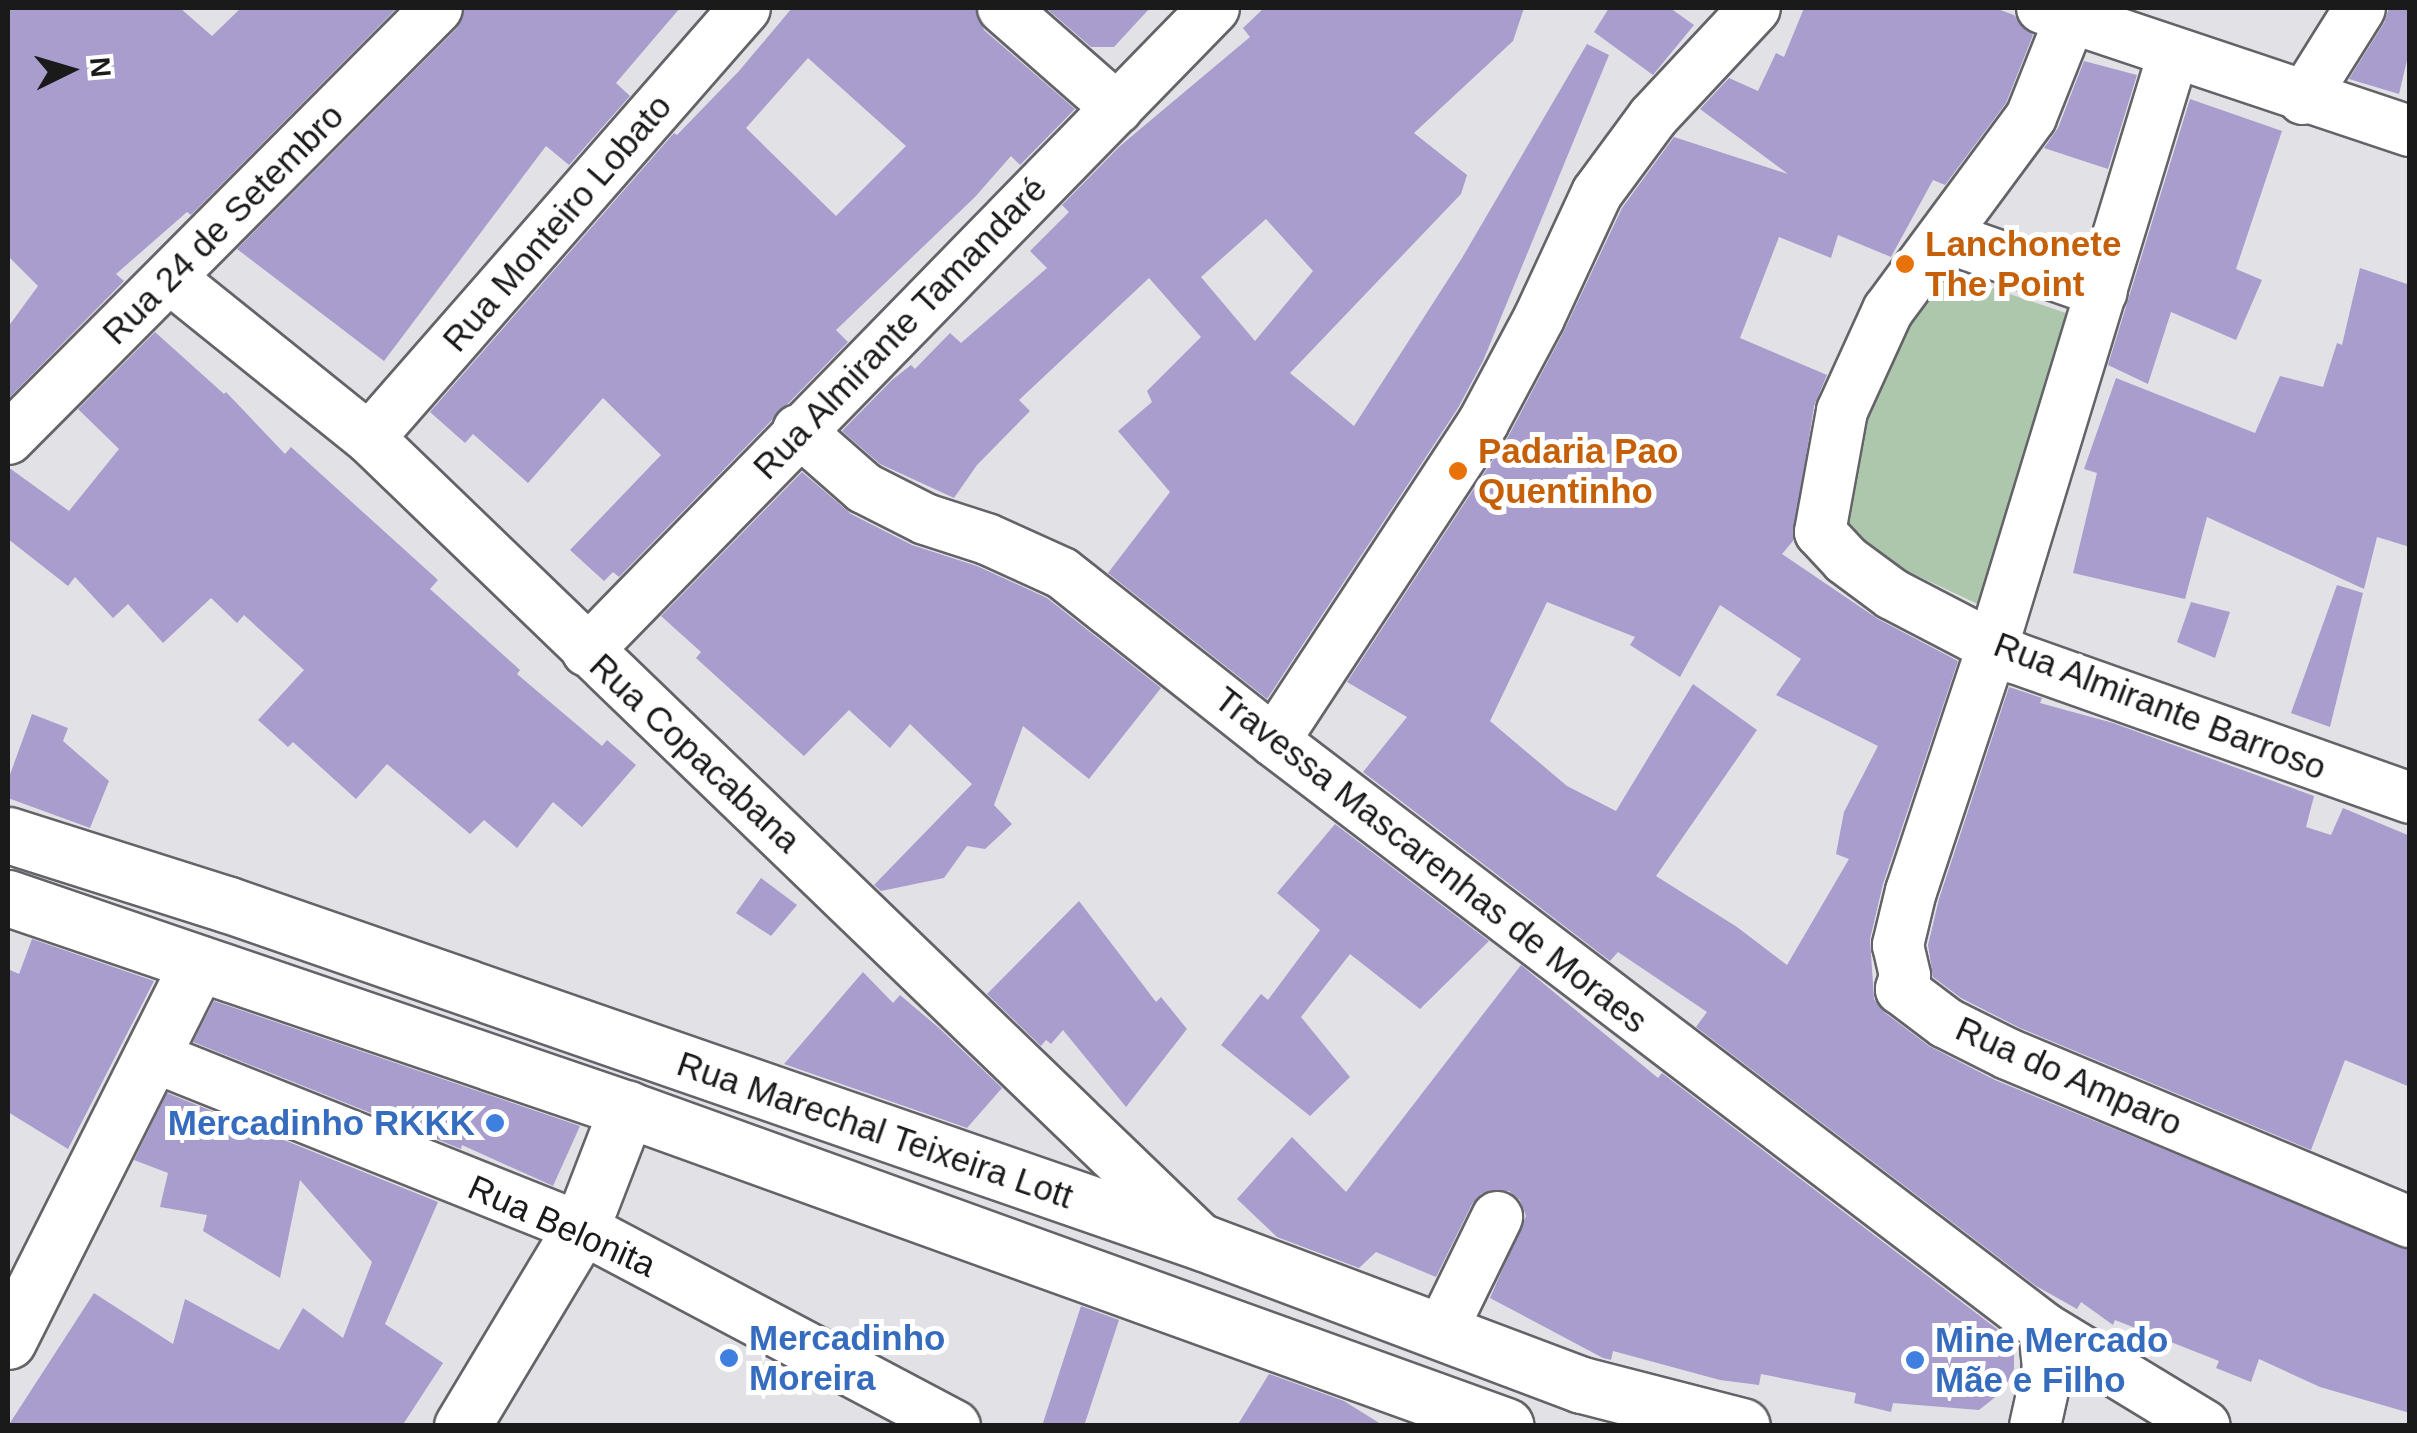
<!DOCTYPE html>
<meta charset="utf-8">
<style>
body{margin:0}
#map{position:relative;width:2417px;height:1433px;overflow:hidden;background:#e2e1e6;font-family:Arial,sans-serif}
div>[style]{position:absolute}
.green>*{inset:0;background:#acc7ac}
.building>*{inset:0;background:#a99dce}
.roads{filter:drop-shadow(2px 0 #646368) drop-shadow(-2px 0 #646368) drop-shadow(0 2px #646368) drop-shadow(0 -2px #646368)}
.street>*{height:50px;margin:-25px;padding:0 25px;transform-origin:25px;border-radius:25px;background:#fff}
.secondary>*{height:55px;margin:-27.5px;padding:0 27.5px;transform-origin:27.5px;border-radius:27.5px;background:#fff}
.dots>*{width:28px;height:28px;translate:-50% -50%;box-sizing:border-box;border:5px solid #fff;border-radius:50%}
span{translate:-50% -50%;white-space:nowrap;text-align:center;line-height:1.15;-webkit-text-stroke:10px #fff;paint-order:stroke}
.street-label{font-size:35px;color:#1a1a1b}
.food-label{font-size:35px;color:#c56008;font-weight:700}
.left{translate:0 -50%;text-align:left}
.shop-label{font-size:35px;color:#366cbe;font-weight:700}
.right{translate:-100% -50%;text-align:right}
.frame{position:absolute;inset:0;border:10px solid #1a1a1b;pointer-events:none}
.north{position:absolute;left:20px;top:20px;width:100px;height:100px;-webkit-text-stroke:8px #fff;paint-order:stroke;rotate:85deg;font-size:28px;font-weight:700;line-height:40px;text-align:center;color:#1a1a1b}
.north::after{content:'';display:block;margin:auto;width:35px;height:45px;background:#1a1a1b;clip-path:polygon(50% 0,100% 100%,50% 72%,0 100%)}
</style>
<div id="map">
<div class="green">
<i style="clip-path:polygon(1939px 270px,2072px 315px,1982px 606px,1873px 555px,1846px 527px,1862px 400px)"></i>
</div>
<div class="building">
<i style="clip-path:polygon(8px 8px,180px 8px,212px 36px,241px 8px,397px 8px,191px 215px,187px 212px,116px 274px,124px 281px,8px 399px,8px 327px,38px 286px,8px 256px)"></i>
<i style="clip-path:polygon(465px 8px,680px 8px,616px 83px,630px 96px,569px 165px,546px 146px,384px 361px,237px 249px,457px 28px)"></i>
<i style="clip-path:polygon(evenodd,792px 8px,975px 8px,984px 30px,1075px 109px,1020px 165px,1011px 156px,975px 197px,836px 330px,848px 342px,619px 577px,613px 572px,604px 581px,570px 550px,661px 455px,603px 398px,528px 483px,473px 434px,465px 443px,430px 412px,674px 133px,677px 135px,739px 71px,792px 8px,808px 58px,906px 146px,836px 216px,746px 128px,808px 58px)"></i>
<i style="clip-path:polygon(1046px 8px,1150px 8px,1114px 47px,1091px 47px)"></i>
<i style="clip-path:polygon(evenodd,1264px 8px,1524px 8px,1513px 41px,1414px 133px,1467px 175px,1461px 194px,1290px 373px,1354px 426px,1462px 258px,1587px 44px,1609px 55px,1483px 361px,1458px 408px,1267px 699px,1108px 573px,1170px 492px,1118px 431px,1152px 402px,1147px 391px,1201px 337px,1149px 278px,1019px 400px,1030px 411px,977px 465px,954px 498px,880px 464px,842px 431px,892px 380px,911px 365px,915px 369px,950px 333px,961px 343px,1047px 268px,1030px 251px,1069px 212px,1062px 205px,1120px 146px,1250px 37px,1243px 28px,1264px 8px,1266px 219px,1313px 271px,1255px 341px,1201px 277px,1266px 219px)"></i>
<i style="clip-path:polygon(1609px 8px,1670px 8px,1694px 25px,1653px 75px,1594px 32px)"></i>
<i style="clip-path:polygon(evenodd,1804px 8px,1995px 8px,2014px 15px,2033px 35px,2006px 103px,1945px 185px,1933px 180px,1891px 257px,1838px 235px,1831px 258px,1779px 237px,1740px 338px,1827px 375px,1814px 406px,1793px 541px,1782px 554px,1878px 619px,1958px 661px,1883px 884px,1870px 939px,1874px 999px,1884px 1012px,1929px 1046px,1995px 1080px,2410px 1250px,2410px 1413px,2320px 1387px,2259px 1359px,2251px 1382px,2216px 1368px,2219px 1361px,2115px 1320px,2113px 1325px,2081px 1302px,2077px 1309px,2036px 1286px,1696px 1027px,1707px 1012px,1618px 952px,1610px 961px,1363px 772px,1407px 717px,1347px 682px,1508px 437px,1564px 331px,1622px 208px,1674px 137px,1788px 174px,1700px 109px,1729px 78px,1758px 91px,1776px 53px,1784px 57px,1804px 8px,1547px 602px,1635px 637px,1630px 645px,1680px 677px,1720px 605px,1801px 659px,1776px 695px,1878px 746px,1844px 812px,1836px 854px,1849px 859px,1787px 965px,1737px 927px,1656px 876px,1757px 730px,1693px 684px,1616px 811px,1567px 786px,1490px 721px,1547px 602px)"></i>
<i style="clip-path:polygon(2389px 8px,2410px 8px,2410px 48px,2399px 94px,2349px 79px,2384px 23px)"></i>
<i style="clip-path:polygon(2084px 61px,2137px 75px,2108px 169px,2044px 148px,2058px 128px)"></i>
<i style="clip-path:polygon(2190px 99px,2282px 131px,2236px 269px,2262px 280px,2236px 340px,2171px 312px,2148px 384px,2108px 365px)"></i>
<i style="clip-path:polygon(2360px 268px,2410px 285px,2410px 547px,2377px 537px,2364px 589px,2207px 517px,2185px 599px,2073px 573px,2097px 473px,2084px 469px,2116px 378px,2255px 433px,2280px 376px,2323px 387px,2337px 343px,2342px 345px)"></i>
<i style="clip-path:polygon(155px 332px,224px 394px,226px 392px,285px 454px,291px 447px,438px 580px,430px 589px,520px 670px,517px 674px,602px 746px,607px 740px,636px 765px,582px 827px,553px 802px,517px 848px,484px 820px,470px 834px,387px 764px,356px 799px,293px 742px,288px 747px,258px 720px,304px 670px,244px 615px,237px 623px,211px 598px,163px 643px,128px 604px,113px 618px,75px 577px,68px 586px,8px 539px,8px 467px,69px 511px,119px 449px,78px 409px)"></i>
<i style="clip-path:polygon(802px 472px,851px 514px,912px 545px,977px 566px,1047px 598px,1161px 688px,1089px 779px,1023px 726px,994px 805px,1012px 824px,985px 849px,967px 846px,944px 878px,881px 891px,874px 885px,972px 784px,910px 724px,890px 748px,849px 710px,804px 756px,696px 658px,701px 652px,661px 616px)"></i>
<i style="clip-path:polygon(2337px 585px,2363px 593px,2330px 727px,2291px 713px)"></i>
<i style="clip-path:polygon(2191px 602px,2230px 612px,2215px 658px,2177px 642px)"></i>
<i style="clip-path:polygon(2009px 687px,2042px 698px,2040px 703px,2113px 723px,2314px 796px,2306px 827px,2331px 835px,2343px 808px,2410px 836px,2410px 1087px,2345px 1060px,2311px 1150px,2020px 1028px,1961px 998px,1933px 977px,1928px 945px,1939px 899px)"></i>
<i style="clip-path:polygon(32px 714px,68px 728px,63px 741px,109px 781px,90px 828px,8px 798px,8px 780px)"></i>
<i style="clip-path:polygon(1335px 824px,1489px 941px,1420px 1009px,1350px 954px,1301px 1017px,1350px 1077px,1310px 1116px,1221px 1045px,1261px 994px,1268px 1000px,1320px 930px,1277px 893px)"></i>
<i style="clip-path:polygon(761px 878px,797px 905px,771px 936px,736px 913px)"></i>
<i style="clip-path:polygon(1079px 901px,1156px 1002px,1161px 997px,1187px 1029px,1126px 1107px,1063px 1030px,1051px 1044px,1046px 1040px,1041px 1046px,987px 994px)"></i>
<i style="clip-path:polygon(32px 939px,154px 981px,68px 1149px,8px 1112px,8px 969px,19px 974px)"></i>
<i style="clip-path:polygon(1521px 965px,1658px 1078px,1662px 1073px,2014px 1342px,2014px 1369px,2003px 1391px,1979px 1410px,1893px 1403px,1891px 1412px,1854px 1403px,1856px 1393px,1761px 1374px,1759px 1385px,1720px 1380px,1613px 1351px,1611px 1360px,1603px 1358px,1490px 1298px,1526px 1216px,1520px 1200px,1509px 1191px,1482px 1193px,1472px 1204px,1436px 1277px,1376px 1252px,1359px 1268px,1277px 1237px,1237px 1199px,1292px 1137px,1346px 1192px)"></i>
<i style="clip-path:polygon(863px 972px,893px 1003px,900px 995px,939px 1028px,1002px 1088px,967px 1128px,784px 1064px)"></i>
<i style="clip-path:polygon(214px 1001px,580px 1126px,553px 1186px,462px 1145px,461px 1149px,193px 1042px)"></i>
<i style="clip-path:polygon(167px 1093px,438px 1202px,385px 1324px,443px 1363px,402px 1426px,8px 1426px,94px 1293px,173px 1344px,185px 1299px,279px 1350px,303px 1308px,343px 1338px,372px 1262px,300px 1180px,280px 1278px,203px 1231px,207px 1215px,160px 1207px,168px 1173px,134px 1160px)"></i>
<i style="clip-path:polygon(1081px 1306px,1119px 1320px,1084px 1426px,1042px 1426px)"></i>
<i style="clip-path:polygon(1269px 1374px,1344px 1401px,1384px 1426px,1237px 1426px)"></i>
</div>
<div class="roads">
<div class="street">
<i style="left:1003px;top:8px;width:152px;rotate:41.3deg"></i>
<i style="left:2042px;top:8px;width:388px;rotate:18.5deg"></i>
<i style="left:2070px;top:19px;width:105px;rotate:111.7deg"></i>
<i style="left:2031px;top:117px;width:240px;rotate:126.5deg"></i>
<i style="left:1888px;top:310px;width:111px;rotate:114.5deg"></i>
<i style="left:1842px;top:411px;width:123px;rotate:100.3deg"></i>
<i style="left:1820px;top:532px;width:38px;rotate:47deg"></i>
<i style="left:1846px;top:560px;width:57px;rotate:36.5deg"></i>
<i style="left:1892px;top:594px;width:139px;rotate:27.5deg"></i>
<i style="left:2015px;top:658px;width:419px;rotate:19.5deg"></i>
<i style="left:2173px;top:55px;width:617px;rotate:106.97deg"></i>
<i style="left:1993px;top:645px;width:259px;rotate:108.4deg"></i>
<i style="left:1911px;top:891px;width:56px;rotate:103.5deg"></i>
<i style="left:1898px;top:945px;width:32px;rotate:77deg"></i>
<i style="left:1905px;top:976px;width:14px;rotate:107deg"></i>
<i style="left:1901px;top:989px;width:56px;rotate:37.1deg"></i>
<i style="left:1946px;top:1023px;width:69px;rotate:26.6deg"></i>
<i style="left:2008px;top:1054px;width:436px;rotate:22.7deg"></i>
<i style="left:2303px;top:99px;width:107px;rotate:-57.9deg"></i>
<i style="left:1945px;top:237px;width:166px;rotate:19.3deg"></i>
<i style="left:171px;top:279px;width:254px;rotate:38.8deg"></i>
<i style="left:369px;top:438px;width:1160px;rotate:43.95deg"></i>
<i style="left:798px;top:430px;width:88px;rotate:41.3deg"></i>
<i style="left:864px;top:488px;width:68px;rotate:26.9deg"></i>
<i style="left:925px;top:519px;width:65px;rotate:17.9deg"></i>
<i style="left:987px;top:539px;width:82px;rotate:24.4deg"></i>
<i style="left:1062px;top:573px;width:270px;rotate:38.4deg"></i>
<i style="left:1274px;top:741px;width:968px;rotate:37.32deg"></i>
<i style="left:2044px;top:1328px;width:188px;rotate:31.3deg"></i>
<i style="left:369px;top:438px;width:571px;rotate:-48.83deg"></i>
<i style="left:8px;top:439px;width:608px;rotate:-45.13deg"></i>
<i style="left:587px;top:651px;width:898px;rotate:-45.72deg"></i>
<i style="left:1274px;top:741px;width:381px;rotate:-56.7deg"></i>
<i style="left:1483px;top:423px;width:119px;rotate:-61.9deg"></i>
<i style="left:1539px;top:318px;width:138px;rotate:-65.1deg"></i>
<i style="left:1597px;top:193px;width:94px;rotate:-53.6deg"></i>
<i style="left:1653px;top:117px;width:149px;rotate:-46.9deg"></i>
<i style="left:154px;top:1057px;width:460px;rotate:21.8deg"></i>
<i style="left:581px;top:1228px;width:423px;rotate:27.9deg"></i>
<i style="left:1441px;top:1332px;width:128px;rotate:-64deg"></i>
<i style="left:2035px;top:1426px;width:59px;rotate:-77.4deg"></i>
<i style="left:2048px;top:1368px;width:40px;rotate:-95.7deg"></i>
</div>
<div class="secondary">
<i style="left:8px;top:835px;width:229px;rotate:17.6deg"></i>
<i style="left:226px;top:904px;width:1035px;rotate:19.12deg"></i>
<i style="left:1204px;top:1243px;width:404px;rotate:20.6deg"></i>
<i style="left:1582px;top:1385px;width:165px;rotate:14.4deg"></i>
<i style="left:8px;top:898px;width:654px;rotate:18.82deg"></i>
<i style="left:627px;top:1109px;width:934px;rotate:19.83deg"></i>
<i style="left:8px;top:1341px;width:423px;rotate:-63.3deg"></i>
<i style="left:462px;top:1426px;width:231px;rotate:-59deg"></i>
<i style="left:581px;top:1228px;width:128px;rotate:-68.9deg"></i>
</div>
</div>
<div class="dots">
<i style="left:1905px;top:264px;background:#e8710a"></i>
<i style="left:1458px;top:471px;background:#e8710a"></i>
<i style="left:495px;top:1123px;background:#3f7fe0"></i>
<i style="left:729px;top:1358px;background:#3f7fe0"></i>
<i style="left:1915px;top:1360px;background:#3f7fe0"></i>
</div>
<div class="street-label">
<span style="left:557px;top:223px;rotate:-49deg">Rua Monteiro Lobato</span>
<span style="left:223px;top:224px;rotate:-45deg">Rua 24 de Setembro</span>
<span style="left:900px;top:328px;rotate:-46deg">Rua Almirante Tamandaré</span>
<span style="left:2160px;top:706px;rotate:21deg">Rua Almirante Barroso</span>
<span style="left:695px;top:753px;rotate:43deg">Rua Copacabana</span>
<span style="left:1431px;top:860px;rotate:38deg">Travessa Mascarenhas de Moraes</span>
<span style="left:2069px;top:1076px;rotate:24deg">Rua do Amparo</span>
<span style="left:875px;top:1130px;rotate:19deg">Rua Marechal Teixeira Lott</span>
<span style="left:562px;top:1226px;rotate:24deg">Rua Belonita</span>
</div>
<div class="food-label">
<span class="left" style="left:1925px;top:264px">Lanchonete<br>The Point</span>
<span class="left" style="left:1478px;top:471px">Padaria Pao<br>Quentinho</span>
</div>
<div class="shop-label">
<span class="right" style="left:475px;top:1123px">Mercadinho RKKK</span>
<span class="left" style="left:749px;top:1358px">Mercadinho<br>Moreira</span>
<span class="left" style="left:1935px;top:1360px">Mine Mercado<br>Mãe e Filho</span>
</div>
<div class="frame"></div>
<div class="north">N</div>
</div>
